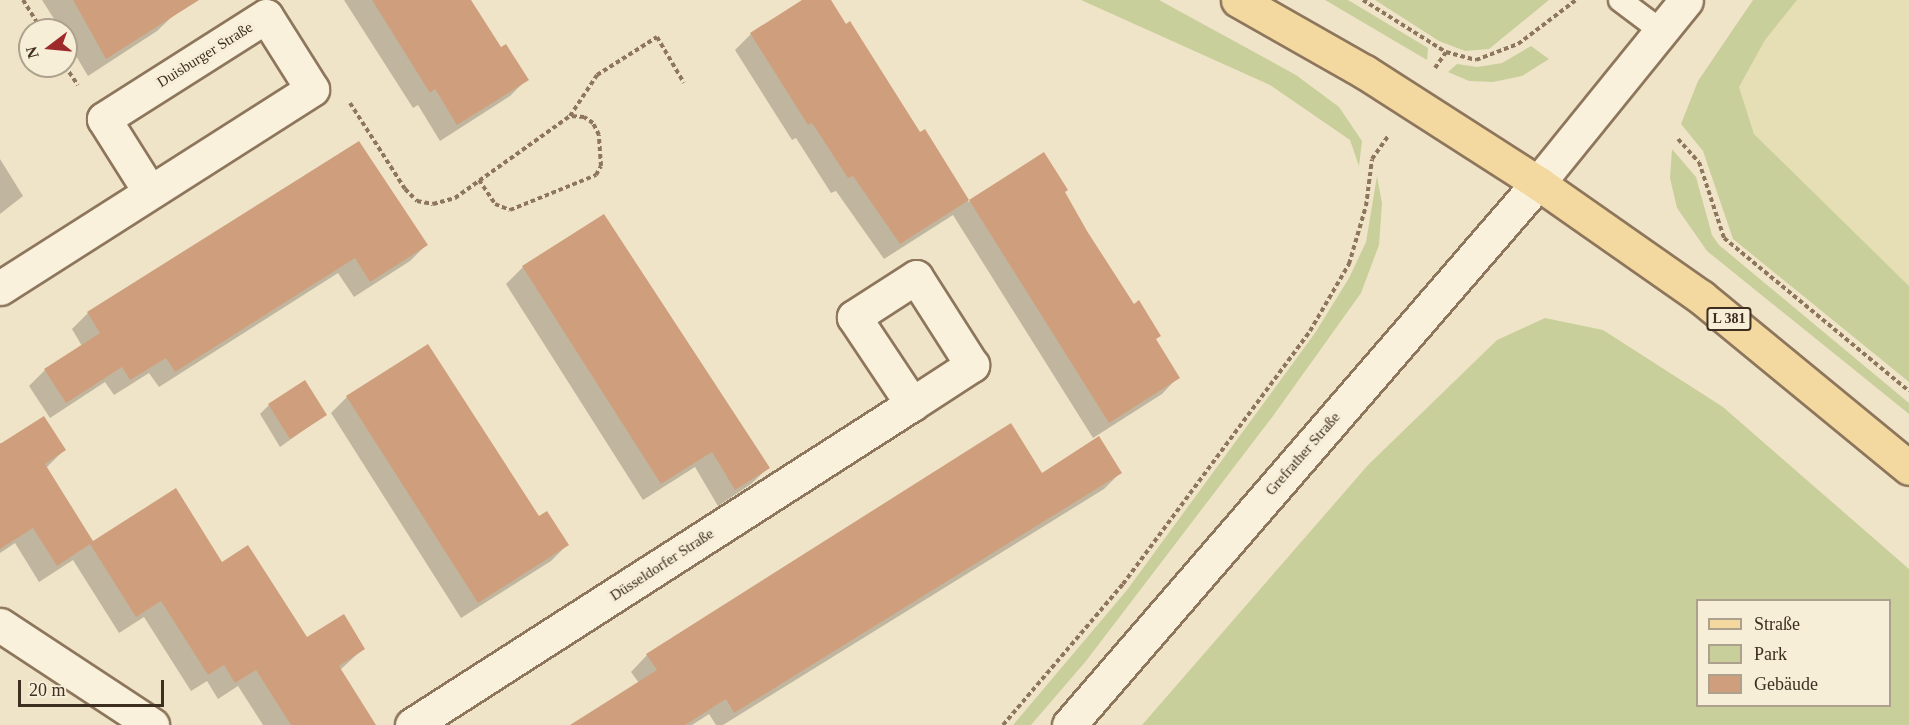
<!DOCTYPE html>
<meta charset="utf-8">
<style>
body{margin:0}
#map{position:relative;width:1909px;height:725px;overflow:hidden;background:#f0e4c8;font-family:Georgia,serif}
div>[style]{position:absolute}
.farmland>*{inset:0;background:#e6deb5}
.green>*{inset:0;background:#c9cf9b}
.shadow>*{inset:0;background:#0003}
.building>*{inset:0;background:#cf9f7d}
.path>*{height:4px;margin-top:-2px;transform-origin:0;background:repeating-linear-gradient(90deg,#8d765c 0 4.5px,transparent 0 7.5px)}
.roads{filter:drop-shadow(2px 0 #8d765c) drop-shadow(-2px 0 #8d765c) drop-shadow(0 2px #8d765c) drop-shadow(0 -2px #8d765c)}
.lane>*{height:22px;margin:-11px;padding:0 11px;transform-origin:11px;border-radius:11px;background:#faf1dc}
.street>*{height:33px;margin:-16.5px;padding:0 16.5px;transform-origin:16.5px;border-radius:16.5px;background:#faf1dc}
.secondary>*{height:33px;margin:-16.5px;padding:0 16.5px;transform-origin:16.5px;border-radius:16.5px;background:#faf1dc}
.primary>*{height:33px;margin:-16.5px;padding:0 16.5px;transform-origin:16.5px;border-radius:16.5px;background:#f3d9a0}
span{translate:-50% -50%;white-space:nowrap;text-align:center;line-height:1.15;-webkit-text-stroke:6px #f7eed8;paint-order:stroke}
.shield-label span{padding:2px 4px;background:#f7eed8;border:2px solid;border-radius:4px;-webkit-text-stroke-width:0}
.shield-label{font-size:14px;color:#3d2e20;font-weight:700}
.street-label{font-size:15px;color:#3d2e20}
.legend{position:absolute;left:1696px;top:599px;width:195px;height:108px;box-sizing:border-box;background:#f7eed8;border:2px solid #ada18e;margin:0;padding:8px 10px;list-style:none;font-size:18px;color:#3d2e20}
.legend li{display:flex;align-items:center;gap:12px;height:30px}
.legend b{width:30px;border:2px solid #ada18e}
.north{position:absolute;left:18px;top:18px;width:60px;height:60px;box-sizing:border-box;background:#f7eed8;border:2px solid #ada18e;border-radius:50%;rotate:254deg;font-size:16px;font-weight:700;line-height:24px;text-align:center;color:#3d2e20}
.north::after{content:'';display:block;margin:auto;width:21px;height:27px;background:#9e2a2b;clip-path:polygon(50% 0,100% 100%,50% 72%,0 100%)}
.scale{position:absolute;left:18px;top:680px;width:146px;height:27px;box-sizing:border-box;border:3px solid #3d2e20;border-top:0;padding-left:8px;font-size:18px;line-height:21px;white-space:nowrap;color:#3d2e20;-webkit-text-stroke:4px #f7eed8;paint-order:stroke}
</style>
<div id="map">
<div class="farmland">
<i style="clip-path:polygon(1797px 0,1909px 0,1909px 286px,1754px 134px,1739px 87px,1765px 40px)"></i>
</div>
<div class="green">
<i style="clip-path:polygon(1081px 0,1159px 0,1296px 75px,1339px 107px,1362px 141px,1359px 166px,1350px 140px,1270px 85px)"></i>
<i style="clip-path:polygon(1325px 0,1348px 0,1428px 48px,1427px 60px)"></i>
<i style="clip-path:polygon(1375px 0,1549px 0,1489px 49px,1465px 51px,1439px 41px)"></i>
<i style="clip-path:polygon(1753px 0,1797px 0,1765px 40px,1739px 87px,1754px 134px,1909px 286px,1909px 382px,1733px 239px,1703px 151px,1681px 124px,1698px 81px)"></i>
<i style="clip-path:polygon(1531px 46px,1549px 59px,1522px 76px,1493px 82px,1469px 81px,1448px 72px,1457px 64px,1477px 67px,1502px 63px)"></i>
<i style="clip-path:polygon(1672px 149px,1696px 177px,1712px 235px,1719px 245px,1909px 403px,1909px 414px,1707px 251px,1677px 208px,1670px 178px)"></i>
<i style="clip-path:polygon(1377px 176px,1382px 203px,1379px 245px,1361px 293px,1273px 416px,1086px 661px,1031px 725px,1013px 725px,1127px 590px,1315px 333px,1349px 278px,1366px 242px)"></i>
<i style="clip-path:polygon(evenodd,1545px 318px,1603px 330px,1723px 407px,1909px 569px,1909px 725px,1142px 725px,1368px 465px,1497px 340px,1545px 318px,1698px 600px,1890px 600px,1890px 706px,1698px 706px,1698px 600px)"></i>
</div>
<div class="shadow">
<i style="clip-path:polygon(42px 0,166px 0,175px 14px,157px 31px,88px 76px,66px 39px,66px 30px,61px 30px)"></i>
<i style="clip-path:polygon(344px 0,469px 0,500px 50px,527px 79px,510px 96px,440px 141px,418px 105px,413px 108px)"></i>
<i style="clip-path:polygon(805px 0,829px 0,919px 134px,924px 131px,969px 202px,1044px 154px,1086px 232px,1178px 377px,1162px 394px,1093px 438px,953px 215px,884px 259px,836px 191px,831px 193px,796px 138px,792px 140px,735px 50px,751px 34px)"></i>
<i style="clip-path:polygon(358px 143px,426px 245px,410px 261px,354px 297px,338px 273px,159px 387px,149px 373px,114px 395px,105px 382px,50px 418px,29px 386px,45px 370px,82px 346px,72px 329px,88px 313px)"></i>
<i style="clip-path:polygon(0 159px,23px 196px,0 214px)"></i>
<i style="clip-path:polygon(523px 267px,768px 468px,751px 484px,718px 506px,695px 467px,643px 500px,506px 284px)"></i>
<i style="clip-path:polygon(427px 346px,539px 518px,567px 545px,551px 561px,461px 618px,331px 413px,347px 397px)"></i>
<i style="clip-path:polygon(269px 405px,325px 415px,280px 447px,260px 414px)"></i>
<i style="clip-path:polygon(0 443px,64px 450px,46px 468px,92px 543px,222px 564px,307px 639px,364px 648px,340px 670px,371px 725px,263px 725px,238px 686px,218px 699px,207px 681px,191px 691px,144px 617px,119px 633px,73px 560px,39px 582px,15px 543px,0 553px)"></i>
<i style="clip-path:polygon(1120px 473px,1104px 489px,723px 725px,716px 725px,709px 714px,692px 725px,573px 725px,639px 683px,631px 672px,647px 655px,1041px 475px)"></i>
</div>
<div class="building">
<i style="clip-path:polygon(73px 0,199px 0,106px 59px)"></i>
<i style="clip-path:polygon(372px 0,471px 0,501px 47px,506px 44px,529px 80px,457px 125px,435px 89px,430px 93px)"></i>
<i style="clip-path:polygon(802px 0,831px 0,846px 24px,850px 21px,920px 132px,925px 129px,969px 200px,1044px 152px,1068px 190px,1065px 192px,1087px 231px,1134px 304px,1139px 300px,1161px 336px,1156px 339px,1180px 378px,1109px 423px,969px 200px,900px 244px,853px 176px,848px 178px,812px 123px,808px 125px,750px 33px)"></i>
<i style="clip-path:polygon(359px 141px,428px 245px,370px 282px,355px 258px,175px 372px,166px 358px,130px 380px,122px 367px,66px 403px,44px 369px,100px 333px,87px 312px)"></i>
<i style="clip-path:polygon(604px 214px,770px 468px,735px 490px,712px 452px,661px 484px,522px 266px)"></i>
<i style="clip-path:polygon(428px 344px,539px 516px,547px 511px,569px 545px,478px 603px,346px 396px)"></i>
<i style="clip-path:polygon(305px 380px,327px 415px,290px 439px,268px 404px)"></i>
<i style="clip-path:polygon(44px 416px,66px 450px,45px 464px,93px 541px,176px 488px,222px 562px,248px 545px,307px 637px,344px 614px,365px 649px,339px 666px,376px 725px,291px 725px,256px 670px,235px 683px,224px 665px,208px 675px,161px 601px,136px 617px,90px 544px,57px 566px,33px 528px,0 549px,0 444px)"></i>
<i style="clip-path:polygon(1011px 423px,1042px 473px,1099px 436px,1122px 473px,734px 713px,726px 699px,685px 725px,570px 725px,657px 670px,646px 654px)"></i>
</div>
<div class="path">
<i style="left:23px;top:0;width:36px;rotate:58deg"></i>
<i style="left:1363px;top:0;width:98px;rotate:32.1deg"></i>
<i style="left:1446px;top:52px;width:31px;rotate:15deg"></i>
<i style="left:1476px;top:60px;width:45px;rotate:-20.9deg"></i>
<i style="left:1518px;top:44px;width:73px;rotate:-37.2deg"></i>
<i style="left:65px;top:66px;width:23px;rotate:56deg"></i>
<i style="left:1435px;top:68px;width:19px;rotate:-55deg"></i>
<i style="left:350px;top:103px;width:102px;rotate:57.4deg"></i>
<i style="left:405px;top:189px;width:17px;rotate:45deg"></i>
<i style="left:417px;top:201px;width:16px;rotate:11deg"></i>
<i style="left:433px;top:204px;width:23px;rotate:-15deg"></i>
<i style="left:455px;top:198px;width:141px;rotate:-35.5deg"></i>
<i style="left:570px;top:116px;width:49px;rotate:-56.6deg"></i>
<i style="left:597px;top:75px;width:71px;rotate:-32.3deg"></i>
<i style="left:657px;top:37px;width:53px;rotate:59.6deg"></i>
<i style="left:1678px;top:139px;width:31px;rotate:48deg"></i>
<i style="left:1699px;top:162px;width:80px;rotate:71.8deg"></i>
<i style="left:1724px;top:238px;width:240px;rotate:39.6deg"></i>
<i style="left:479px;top:180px;width:29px;rotate:56deg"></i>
<i style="left:495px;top:204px;width:16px;rotate:22deg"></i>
<i style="left:510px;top:210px;width:93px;rotate:-22.1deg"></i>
<i style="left:596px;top:175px;width:10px;rotate:-61deg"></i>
<i style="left:601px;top:166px;width:31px;rotate:-94deg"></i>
<i style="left:599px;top:135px;width:13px;rotate:-117deg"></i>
<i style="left:593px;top:123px;width:11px;rotate:-146deg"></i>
<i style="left:584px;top:117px;width:14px;rotate:-176deg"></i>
<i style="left:1003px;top:725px;width:185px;rotate:-49.6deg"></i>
<i style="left:1123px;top:584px;width:315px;rotate:-53.5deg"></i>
<i style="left:1310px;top:331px;width:78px;rotate:-59.8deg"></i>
<i style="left:1349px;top:264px;width:60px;rotate:-73.7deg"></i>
<i style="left:1366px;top:206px;width:47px;rotate:-82.7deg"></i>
<i style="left:1372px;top:159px;width:28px;rotate:-55deg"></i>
</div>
<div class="roads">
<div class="lane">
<i style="left:1620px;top:0;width:50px;rotate:36.9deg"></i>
</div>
<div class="street">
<i style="left:0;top:288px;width:370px;rotate:-32.5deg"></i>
<i style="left:312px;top:89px;width:86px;rotate:-122.2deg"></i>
<i style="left:266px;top:16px;width:192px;rotate:147.6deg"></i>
<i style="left:104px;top:119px;width:86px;rotate:57.8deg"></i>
<i style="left:0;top:625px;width:182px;rotate:33.3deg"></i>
<i style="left:412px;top:725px;width:594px;rotate:-32.7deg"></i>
<i style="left:912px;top:404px;width:72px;rotate:-33deg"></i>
<i style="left:972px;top:365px;width:104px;rotate:-122.5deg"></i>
<i style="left:916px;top:277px;width:74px;rotate:147.2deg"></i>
<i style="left:854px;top:317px;width:105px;rotate:56.3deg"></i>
<i style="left:1069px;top:725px;width:717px;rotate:-49.13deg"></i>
</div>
<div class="secondary">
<i style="left:1538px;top:183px;width:235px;rotate:-51deg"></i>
</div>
<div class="primary">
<i style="left:1238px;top:0;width:146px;rotate:29.6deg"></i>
<i style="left:1365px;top:72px;width:206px;rotate:32.7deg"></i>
<i style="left:1538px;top:183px;width:199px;rotate:35deg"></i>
<i style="left:1701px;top:297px;width:269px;rotate:39.4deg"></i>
</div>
</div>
<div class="shield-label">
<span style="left:1729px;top:319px">L 381</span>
</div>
<div class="street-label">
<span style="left:205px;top:55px;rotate:-32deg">Duisburger Straße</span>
<span style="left:1303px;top:454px;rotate:-49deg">Grefrather Straße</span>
<span style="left:662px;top:565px;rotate:-33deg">Düsseldorfer Straße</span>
</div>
<ul class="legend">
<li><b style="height:8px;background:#f3d9a0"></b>Straße</li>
<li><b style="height:16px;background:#c9cf9b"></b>Park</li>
<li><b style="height:16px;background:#cf9f7d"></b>Gebäude</li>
</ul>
<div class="north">N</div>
<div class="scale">20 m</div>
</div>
